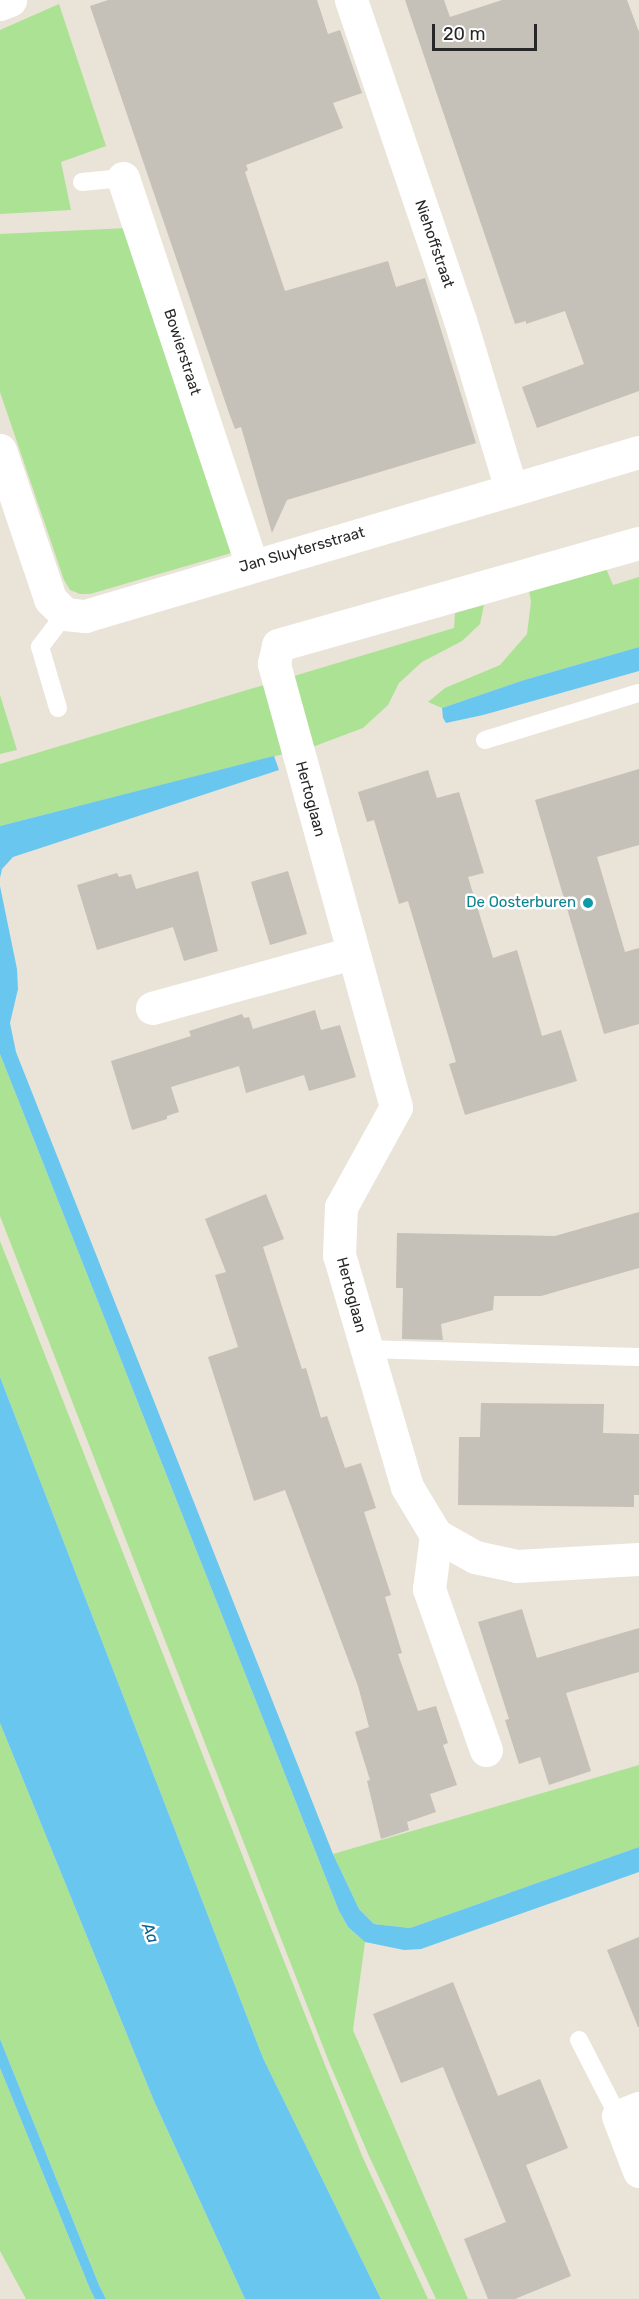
<!DOCTYPE html>
<style>
body{margin:0}
#map{position:relative;width:639px;height:2299px;overflow:hidden;background:#eae3d8;font-family:Rubik,sans-serif}
div>[style]{position:absolute}
.green>*{inset:0;background:#ace293}
.water>*{inset:0;background:#69c7ef}
.building>*{inset:0;background:#c5c0b8}
.service>*{height:18px;margin:-9px;padding:0 9px;transform-origin:9px;border-radius:9px;background:#fff}
.minor>*{height:33px;margin:-16.5px;padding:0 16.5px;transform-origin:16.5px;border-radius:16.5px;background:#fff}
.dots>*{width:16px;height:16px;translate:-50% -50%;box-sizing:border-box;border:3px solid #fff;border-radius:50%}
span{translate:-50% -50%;white-space:nowrap;text-align:center;line-height:1.15;-webkit-text-stroke:5px #fff;paint-order:stroke}
.street-label{font-size:15px;color:#272727}
.culture-label{font-size:15px;color:#0d838f}
.right{translate:-100% -50%;text-align:right}
.water-label{font-size:16px;color:#0c6397;font-style:italic}
.scale{position:absolute;left:432px;top:24px;width:105px;height:27px;box-sizing:border-box;border:3px solid #272727;border-top:0;padding-left:8px;font-size:18px;line-height:21px;white-space:nowrap;color:#272727;-webkit-text-stroke:4px #fff;paint-order:stroke}
</style>
<div id="map">
<div class="green">
<i style="clip-path:polygon(59px 4px,106px 146px,61px 162px,71px 210px,0 214px,0 30px)"></i>
<i style="clip-path:polygon(128px 228px,238px 551px,90px 594px,80px 594px,70px 590px,64px 580px,0 392px,0 234px)"></i>
<i style="clip-path:polygon(605px 566px,613px 585px,639px 577px,639px 647px,524px 680px,442px 708px,428px 702px,445px 688px,500px 665px,527px 634px,531px 602px,529px 590px)"></i>
<i style="clip-path:polygon(484px 605px,480px 624px,462px 641px,422px 662px,399px 683px,388px 705px,363px 728px,315px 746px,0 826px,0 764px,454px 628px,455px 613px)"></i>
<i style="clip-path:polygon(0 695px,17px 750px,0 754px)"></i>
<i style="clip-path:polygon(0 1054px,339px 1911px,348px 1927px,365px 1942px,353px 2030px,468px 2299px,436px 2299px,369px 2156px,329px 2062px,0 1216px)"></i>
<i style="clip-path:polygon(0 1241px,325px 2065px,363px 2158px,428px 2299px,381px 2299px,263px 2058px,0 1377px)"></i>
<i style="clip-path:polygon(0 1723px,154px 2101px,245px 2299px,106px 2299px,99px 2285px,0 2039px)"></i>
<i style="clip-path:polygon(639px 1765px,639px 1847px,410px 1928px,374px 1924px,359px 1909px,333px 1854px)"></i>
<i style="clip-path:polygon(0 2068px,90px 2289px,95px 2299px,26px 2299px,0 2251px)"></i>
</div>
<div class="water">
<i style="clip-path:polygon(639px 647px,639px 671px,483px 715px,446px 723px,443px 718px,442px 708px,524px 680px)"></i>
<i style="clip-path:polygon(274px 756px,279px 770px,13px 857px,2px 869px,0 878px,0 826px)"></i>
<i style="clip-path:polygon(0 886px,17px 969px,18px 989px,10px 1023px,16px 1052px,333px 1854px,359px 1909px,374px 1924px,410px 1928px,639px 1847px,639px 1872px,421px 1949px,404px 1950px,365px 1942px,348px 1927px,339px 1911px,0 1054px)"></i>
<i style="clip-path:polygon(0 1377px,263px 2058px,381px 2299px,245px 2299px,154px 2101px,0 1723px)"></i>
<i style="clip-path:polygon(0 2039px,99px 2285px,106px 2299px,95px 2299px,90px 2289px,0 2068px)"></i>
</div>
<div class="building">
<i style="clip-path:polygon(108px 0,317px 0,328px 34px,340px 30px,362px 93px,333px 103px,343px 128px,246px 165px,248px 170px,245px 172px,285px 291px,388px 261px,396px 287px,425px 278px,476px 443px,287px 500px,272px 533px,241px 427px,235px 429px,229px 413px,90px 6px)"></i>
<i style="clip-path:polygon(405px 0,444px 0,450px 17px,502px 0,627px 0,639px 32px,639px 391px,537px 428px,522px 387px,584px 364px,565px 311px,526px 324px,526px 321px,515px 324px)"></i>
<i style="clip-path:polygon(639px 769px,639px 845px,597px 857px,625px 952px,639px 948px,639px 1024px,604px 1034px,535px 800px)"></i>
<i style="clip-path:polygon(428px 770px,437px 798px,459px 792px,484px 873px,468px 877px,493px 958px,517px 950px,542px 1036px,561px 1030px,577px 1081px,465px 1115px,449px 1064px,456px 1062px,408px 901px,399px 904px,374px 820px,367px 822px,358px 792px)"></i>
<i style="clip-path:polygon(198px 871px,218px 951px,184px 961px,173px 927px,97px 950px,77px 885px,117px 873px,119px 877px,131px 874px,136px 889px)"></i>
<i style="clip-path:polygon(288px 871px,307px 934px,270px 945px,251px 882px)"></i>
<i style="clip-path:polygon(315px 1010px,321px 1030px,340px 1025px,356px 1077px,309px 1091px,304px 1075px,246px 1093px,239px 1066px,171px 1087px,179px 1112px,167px 1116px,167px 1119px,132px 1130px,111px 1061px,191px 1036px,189px 1031px,242px 1014px,244px 1018px,249px 1017px,253px 1029px)"></i>
<i style="clip-path:polygon(266px 1194px,284px 1239px,263px 1247px,302px 1369px,306px 1368px,321px 1418px,327px 1416px,345px 1468px,361px 1463px,376px 1508px,364px 1512px,391px 1595px,385px 1597px,402px 1653px,398px 1654px,418px 1711px,436px 1706px,448px 1743px,443px 1745px,457px 1785px,430px 1794px,436px 1812px,407px 1822px,409px 1830px,381px 1839px,367px 1781px,370px 1780px,355px 1732px,369px 1727px,358px 1686px,285px 1490px,254px 1501px,208px 1357px,238px 1347px,215px 1275px,226px 1272px,205px 1219px)"></i>
<i style="clip-path:polygon(639px 1212px,639px 1268px,541px 1296px,494px 1296px,493px 1310px,441px 1324px,443px 1340px,402px 1339px,403px 1288px,396px 1288px,397px 1233px,555px 1236px)"></i>
<i style="clip-path:polygon(481px 1403px,604px 1404px,603px 1433px,639px 1434px,639px 1495px,634px 1495px,634px 1507px,458px 1505px,459px 1437px,480px 1437px)"></i>
<i style="clip-path:polygon(522px 1609px,537px 1658px,639px 1628px,639px 1672px,566px 1693px,591px 1771px,549px 1785px,540px 1757px,519px 1764px,505px 1720px,509px 1719px,478px 1622px)"></i>
<i style="clip-path:polygon(639px 1937px,639px 2027px,638px 2027px,607px 1950px)"></i>
<i style="clip-path:polygon(453px 1982px,498px 2096px,540px 2079px,568px 2148px,526px 2165px,571px 2276px,515px 2299px,488px 2299px,464px 2239px,506px 2222px,443px 2067px,401px 2083px,373px 2014px)"></i>
</div>
<div class="service">
<i style="left:82px;top:182px;width:41px;rotate:-5.6deg"></i>
<i style="left:58px;top:708px;width:64px;rotate:-106.4deg"></i>
<i style="left:40px;top:647px;width:41px;rotate:-52.9deg"></i>
<i style="left:485px;top:740px;width:161px;rotate:-17deg"></i>
<i style="left:366px;top:1349px;width:273px;rotate:1.7deg"></i>
<i style="left:579px;top:2040px;width:85px;rotate:62.8deg"></i>
</div>
<div class="minor">
<i style="left:351px;top:0;width:338px;rotate:71.2deg"></i>
<i style="left:460px;top:320px;width:177px;rotate:73.2deg"></i>
<i style="left:0;top:4px;width:11px;rotate:-22deg"></i>
<i style="left:123px;top:178px;width:408px;rotate:71.6deg"></i>
<i style="left:0;top:450px;width:157px;rotate:71.4deg"></i>
<i style="left:50px;top:599px;width:21px;rotate:45deg"></i>
<i style="left:65px;top:614px;width:20px;rotate:6deg"></i>
<i style="left:85px;top:616px;width:578px;rotate:-16.49deg"></i>
<i style="left:152px;top:1008px;width:206px;rotate:-15.4deg"></i>
<i style="left:436px;top:1535px;width:45px;rotate:29.4deg"></i>
<i style="left:475px;top:1557px;width:43px;rotate:12.1deg"></i>
<i style="left:517px;top:1566px;width:122px;rotate:-3.3deg"></i>
<i style="left:486px;top:1750px;width:171px;rotate:-109.5deg"></i>
<i style="left:429px;top:1589px;width:54px;rotate:-82.6deg"></i>
<i style="left:436px;top:1535px;width:56px;rotate:-121.1deg"></i>
<i style="left:407px;top:1487px;width:242px;rotate:-106.3deg"></i>
<i style="left:339px;top:1255px;width:48px;rotate:-87.6deg"></i>
<i style="left:341px;top:1207px;width:114px;rotate:-61.2deg"></i>
<i style="left:396px;top:1107px;width:460px;rotate:-105.4deg"></i>
<i style="left:274px;top:663px;width:18px;rotate:-77deg"></i>
<i style="left:278px;top:645px;width:375px;rotate:-15.8deg"></i>
<i style="left:639px;top:2108px;width:22px;rotate:159deg"></i>
<i style="left:618px;top:2116px;width:59px;rotate:69.1deg"></i>
</div>
<div class="dots">
<i style="left:588px;top:903px;background:#0f9aa8"></i>
</div>
<div class="street-label">
<span style="left:434px;top:244px;rotate:71deg">Niehoffstraat</span>
<span style="left:182px;top:352px;rotate:72deg">Bowierstraat</span>
<span style="left:302px;top:550px;rotate:-16deg">Jan Sluytersstraat</span>
<span style="left:310px;top:799px;rotate:75deg">Hertoglaan</span>
<span style="left:351px;top:1295px;rotate:75deg">Hertoglaan</span>
</div>
<div class="culture-label">
<span class="right" style="left:576px;top:903px">De Oosterburen</span>
</div>
<div class="water-label">
<span style="left:150px;top:1933px;rotate:68deg">Aa</span>
</div>
<div class="scale">20 m</div>
</div>
